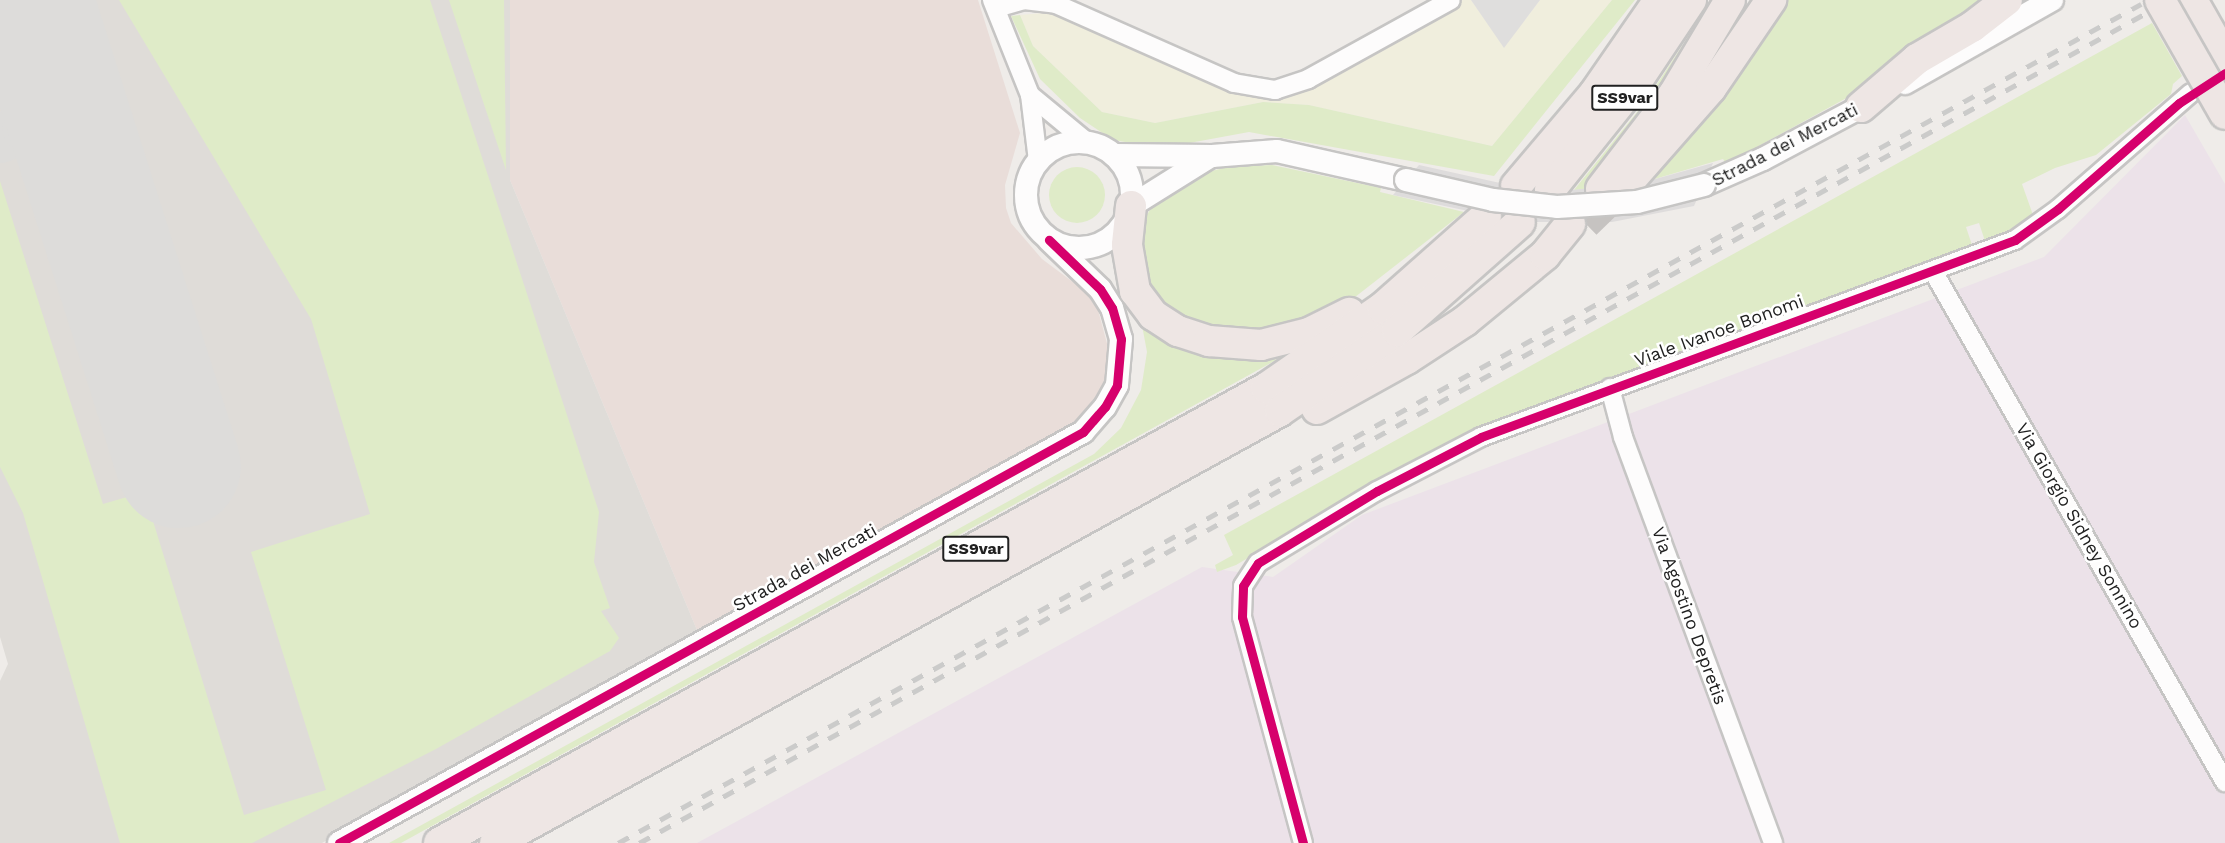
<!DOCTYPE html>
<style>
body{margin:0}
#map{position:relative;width:2225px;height:843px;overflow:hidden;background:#efece9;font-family:"Work Sans",sans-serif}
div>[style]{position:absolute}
.industrial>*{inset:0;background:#ece2e9}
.military>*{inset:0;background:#e9ddd9}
.airport>*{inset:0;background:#dfdcd8}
.farmland>*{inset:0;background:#f0eedd}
.grass>*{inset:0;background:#dfebc8}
.round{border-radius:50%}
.parking>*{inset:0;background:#dfdedd}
.pier>*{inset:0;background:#dedcdc}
.taxiway>*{height:50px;margin:-25px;padding:0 25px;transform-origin:25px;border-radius:25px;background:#dddcda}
.runway>*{height:124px;margin:-62px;padding:0 62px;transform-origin:62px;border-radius:62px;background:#dddcda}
.minor-tunnel>*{height:18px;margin-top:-9px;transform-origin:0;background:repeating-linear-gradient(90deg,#c6c3c1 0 18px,transparent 0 27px)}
.trunk-tunnel>*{height:30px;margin-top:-15px;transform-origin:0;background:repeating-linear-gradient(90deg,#c6c3c1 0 30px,transparent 0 45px)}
.roads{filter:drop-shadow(2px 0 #c6c5c4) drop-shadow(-2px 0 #c6c5c4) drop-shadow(0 2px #c6c5c4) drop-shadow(0 -2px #c6c5c4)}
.minor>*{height:18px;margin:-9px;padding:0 9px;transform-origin:9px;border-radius:9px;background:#fdfcfc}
.tertiary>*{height:22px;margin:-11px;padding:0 11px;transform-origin:11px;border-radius:11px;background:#fdfcfc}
.tertiary>.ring{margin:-11px;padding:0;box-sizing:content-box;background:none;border:22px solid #fdfcfc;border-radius:50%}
.trunk>*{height:30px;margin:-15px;padding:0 15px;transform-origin:15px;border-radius:15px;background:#eee6e4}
.rail>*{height:4.5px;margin-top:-2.25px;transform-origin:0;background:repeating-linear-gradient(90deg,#cbcbca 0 12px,transparent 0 24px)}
.bridges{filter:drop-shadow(2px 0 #c6c5c4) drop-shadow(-2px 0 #c6c5c4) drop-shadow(0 2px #c6c5c4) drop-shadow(0 -2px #c6c5c4)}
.tertiary-bridge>*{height:22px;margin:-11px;padding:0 11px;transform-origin:11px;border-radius:11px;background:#fdfcfc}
.trunk-bridge>*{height:30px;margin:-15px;padding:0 15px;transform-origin:15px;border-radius:15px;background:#eee6e4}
.cycleway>*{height:9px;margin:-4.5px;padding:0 4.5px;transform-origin:4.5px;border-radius:4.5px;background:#d6006c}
span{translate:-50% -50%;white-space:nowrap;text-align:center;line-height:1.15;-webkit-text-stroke:5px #fff;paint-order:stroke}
.shield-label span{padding:2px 4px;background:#fff;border:2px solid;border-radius:4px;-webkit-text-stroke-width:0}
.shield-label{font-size:16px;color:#212121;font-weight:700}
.street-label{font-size:18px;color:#212121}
</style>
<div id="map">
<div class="industrial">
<i style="clip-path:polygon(2185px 115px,2225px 184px,2225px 843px,697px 843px,1202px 567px,1273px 577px,1362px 515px,2044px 257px)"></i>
</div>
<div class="military">
<i style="clip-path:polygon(510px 0,978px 0,1020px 133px,1005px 185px,1006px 208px,1011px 223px,1042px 259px,1085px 291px,1098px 310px,1109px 351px,1107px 377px,1099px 396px,1068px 428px,699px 635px,510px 180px)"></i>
</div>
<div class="airport">
<i style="clip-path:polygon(0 0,510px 0,510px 180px,699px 635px,322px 843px,0 843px,0 681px,8px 664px,0 637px)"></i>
</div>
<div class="farmland">
<i style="clip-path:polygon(1463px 0,1471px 0,1504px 47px,1540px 0,1612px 0,1492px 146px,1309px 105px,1263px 102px,1155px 123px,1102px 112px,1033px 46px,1020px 15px,1055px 12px,1247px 95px,1268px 98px,1306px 89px)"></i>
</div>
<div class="grass">
<i style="clip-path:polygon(119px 0,430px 0,599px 512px,594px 562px,610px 608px,601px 611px,619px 638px,610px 651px,436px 749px,252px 843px,120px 843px,23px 513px,0 467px,0 181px,103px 504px,144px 492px,244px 815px,326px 790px,251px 552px,370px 514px,311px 319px)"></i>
<i style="clip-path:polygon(449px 0,504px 0,506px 170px)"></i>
<i style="clip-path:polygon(1612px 0,1635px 0,1494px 176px,1249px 132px,1162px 148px,1113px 140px,1080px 118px,1040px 79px,1011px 16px,1020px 15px,1033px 46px,1102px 112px,1155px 123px,1263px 102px,1309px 105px,1492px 146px)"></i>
<i style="clip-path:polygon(1712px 0,1718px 0,1679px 67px,1589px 189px,1574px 190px,1646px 101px)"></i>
<i style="clip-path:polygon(1783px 0,1995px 0,1852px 95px,1744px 154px,1725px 162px,1723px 159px,1641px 183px)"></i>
<i style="clip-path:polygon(2152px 23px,2182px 76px,2173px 84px,2171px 94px,2096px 155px,2055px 168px,2022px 184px,2033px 215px,2013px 228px,1985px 241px,1979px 223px,1966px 227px,1972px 245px,1479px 427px,1422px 455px,1236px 565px,1217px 572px,1215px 565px,1233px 555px,1224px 535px)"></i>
<i style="clip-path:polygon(1272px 165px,1381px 188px,1380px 192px,1464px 212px,1341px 308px,1251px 335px,1179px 320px,1145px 290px,1140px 228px,1146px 216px,1154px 204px,1199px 174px,1228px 167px)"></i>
<i class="round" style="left:1049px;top:167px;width:56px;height:56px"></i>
<i style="clip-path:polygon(1141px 320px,1273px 356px,1276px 360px,401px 843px,389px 843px,1094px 454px,1121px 428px,1141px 390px,1147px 352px)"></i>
</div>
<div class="parking">
<i style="clip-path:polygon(1471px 0,1540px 0,1504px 48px)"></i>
</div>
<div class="pier">
<i style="clip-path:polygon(1713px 163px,1694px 206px,1612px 222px,1520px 222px,1393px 195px,1419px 165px,1509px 185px,1572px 190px,1641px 183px)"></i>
</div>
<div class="taxiway">
<i style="left:0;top:138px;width:29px;rotate:-20deg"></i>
<i style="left:27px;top:128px;width:18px;rotate:-41deg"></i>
<i style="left:41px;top:116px;width:29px;rotate:-65deg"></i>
<i style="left:53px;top:90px;width:26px;rotate:-92deg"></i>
</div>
<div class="runway">
<i style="left:31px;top:0;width:489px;rotate:72.4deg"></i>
</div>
<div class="minor-tunnel">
<i style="left:2200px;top:87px;width:29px;rotate:-29deg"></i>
</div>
<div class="trunk-tunnel">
<i style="left:1586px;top:224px;width:52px;rotate:-44.2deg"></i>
</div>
<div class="roads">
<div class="minor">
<i style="left:992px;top:0;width:102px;rotate:68.2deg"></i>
<i style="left:996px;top:8px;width:29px;rotate:-16deg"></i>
<i style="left:1024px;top:0;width:32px;rotate:7deg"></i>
<i style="left:1056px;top:4px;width:195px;rotate:23.9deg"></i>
<i style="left:1234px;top:83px;width:42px;rotate:9.7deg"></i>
<i style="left:1275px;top:90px;width:35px;rotate:-18deg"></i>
<i style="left:1308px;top:79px;width:163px;rotate:-28.9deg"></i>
<i style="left:1038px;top:161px;width:66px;rotate:-96.9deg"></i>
<i style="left:1030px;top:95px;width:75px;rotate:39.6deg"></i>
<i style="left:1933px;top:271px;width:589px;rotate:60.26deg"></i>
<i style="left:1610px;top:388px;width:51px;rotate:75.1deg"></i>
<i style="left:1623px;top:437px;width:433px;rotate:69.7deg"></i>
<i style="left:1303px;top:843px;width:234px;rotate:-105.1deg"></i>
<i style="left:1242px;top:617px;width:31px;rotate:-88deg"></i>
<i style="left:1243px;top:586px;width:27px;rotate:-57deg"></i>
<i style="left:1258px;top:563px;width:139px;rotate:-31.2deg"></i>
<i style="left:1377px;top:491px;width:117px;rotate:-27.4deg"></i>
<i style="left:1481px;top:437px;width:569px;rotate:-20.25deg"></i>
<i style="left:2015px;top:240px;width:53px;rotate:-35.8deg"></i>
<i style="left:2058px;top:209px;width:176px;rotate:-41.1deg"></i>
</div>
<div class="tertiary">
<i style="left:1905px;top:83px;width:169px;rotate:-29.5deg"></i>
<i class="ring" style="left:1026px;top:142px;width:84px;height:84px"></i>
<i style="left:1114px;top:155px;width:98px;rotate:0.6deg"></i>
<i style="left:1212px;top:156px;width:65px;rotate:-4.4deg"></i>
<i style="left:1277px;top:151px;width:132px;rotate:12.7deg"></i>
<i style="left:1704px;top:185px;width:64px;rotate:-23.8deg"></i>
<i style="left:1763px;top:159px;width:126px;rotate:-28deg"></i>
<i style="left:1131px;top:206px;width:94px;rotate:-32deg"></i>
<i style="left:339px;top:843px;width:850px;rotate:-28.92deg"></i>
<i style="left:1083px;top:432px;width:33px;rotate:-49deg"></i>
<i style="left:1105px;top:407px;width:25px;rotate:-61deg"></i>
<i style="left:1117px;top:385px;width:46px;rotate:-85deg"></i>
<i style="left:1121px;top:339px;width:32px;rotate:-106deg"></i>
<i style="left:1112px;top:308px;width:22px;rotate:-122deg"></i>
<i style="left:1100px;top:289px;width:71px;rotate:-136.1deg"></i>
</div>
<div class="trunk">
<i style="left:2192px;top:0;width:67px;rotate:60.4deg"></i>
<i style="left:1861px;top:107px;width:74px;rotate:-40.6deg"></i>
<i style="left:1917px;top:59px;width:64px;rotate:-30.2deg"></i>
<i style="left:1972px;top:27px;width:44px;rotate:-37.6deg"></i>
<i style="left:1516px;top:186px;width:121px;rotate:-49.7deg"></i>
<i style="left:1594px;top:94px;width:114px;rotate:-55.3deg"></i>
<i style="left:1625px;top:186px;width:130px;rotate:-48.7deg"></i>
<i style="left:1711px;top:88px;width:107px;rotate:-55.7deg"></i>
<i style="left:1601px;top:189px;width:120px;rotate:-52.5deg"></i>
<i style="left:1674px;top:94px;width:109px;rotate:-59.2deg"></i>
<i style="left:1550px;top:190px;width:136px;rotate:-51.3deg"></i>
<i style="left:1635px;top:84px;width:101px;rotate:-56.3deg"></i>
<i style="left:1131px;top:206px;width:39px;rotate:96deg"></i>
<i style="left:1127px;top:245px;width:47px;rotate:80.1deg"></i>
<i style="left:1135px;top:291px;width:30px;rotate:53deg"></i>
<i style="left:1153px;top:315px;width:30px;rotate:33deg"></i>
<i style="left:1178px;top:331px;width:33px;rotate:18deg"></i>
<i style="left:1209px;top:341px;width:52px;rotate:4.4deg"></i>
<i style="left:1261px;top:345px;width:49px;rotate:-14deg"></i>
<i style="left:1309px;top:333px;width:45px;rotate:-26.6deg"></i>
<i style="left:1317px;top:409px;width:103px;rotate:-29.1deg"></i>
<i style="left:1407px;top:359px;width:69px;rotate:-33.2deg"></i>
<i style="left:1465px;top:321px;width:104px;rotate:-39.5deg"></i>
<i style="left:1545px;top:255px;width:40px;rotate:-51deg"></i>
<i style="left:439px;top:843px;width:944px;rotate:-28.82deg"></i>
<i style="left:1266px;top:388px;width:141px;rotate:-34.6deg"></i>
<i style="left:1382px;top:308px;width:139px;rotate:-41.5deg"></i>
<i style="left:495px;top:843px;width:896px;rotate:-28.82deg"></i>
<i style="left:1280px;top:411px;width:142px;rotate:-34.4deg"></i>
<i style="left:1397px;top:331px;width:164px;rotate:-41.5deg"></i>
</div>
</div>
<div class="rail">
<i style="left:618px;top:843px;width:1739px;rotate:-28.85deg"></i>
<i style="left:639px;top:843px;width:1720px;rotate:-28.84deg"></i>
</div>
<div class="bridges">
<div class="tertiary-bridge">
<i style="left:1406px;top:180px;width:89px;rotate:12.9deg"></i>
<i style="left:1493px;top:200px;width:64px;rotate:6.2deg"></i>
<i style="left:1557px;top:207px;width:80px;rotate:-3.6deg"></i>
<i style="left:1637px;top:202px;width:69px;rotate:-14.2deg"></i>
</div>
<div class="trunk-bridge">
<i style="left:2160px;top:0;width:131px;rotate:60.3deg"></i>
</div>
</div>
<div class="cycleway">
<i style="left:339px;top:843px;width:850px;rotate:-28.92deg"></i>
<i style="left:1083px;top:432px;width:33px;rotate:-49deg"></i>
<i style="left:1105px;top:407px;width:25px;rotate:-61deg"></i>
<i style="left:1117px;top:385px;width:46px;rotate:-85deg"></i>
<i style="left:1121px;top:339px;width:32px;rotate:-106deg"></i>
<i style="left:1112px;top:308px;width:22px;rotate:-122deg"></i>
<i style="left:1100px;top:289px;width:71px;rotate:-136.1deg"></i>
<i style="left:1303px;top:843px;width:234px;rotate:-105.1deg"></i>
<i style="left:1242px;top:617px;width:31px;rotate:-88deg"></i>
<i style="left:1243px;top:586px;width:27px;rotate:-57deg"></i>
<i style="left:1258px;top:563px;width:139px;rotate:-31.2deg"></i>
<i style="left:1377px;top:491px;width:117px;rotate:-27.4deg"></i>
<i style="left:1481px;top:437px;width:569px;rotate:-20.25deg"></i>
<i style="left:2015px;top:240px;width:53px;rotate:-35.8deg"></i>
<i style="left:2058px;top:209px;width:161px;rotate:-41.2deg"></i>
<i style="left:2179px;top:103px;width:55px;rotate:-33.1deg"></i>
</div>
<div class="shield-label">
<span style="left:1625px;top:98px">SS9var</span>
<span style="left:976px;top:549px">SS9var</span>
</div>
<div class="street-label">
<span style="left:1785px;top:145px;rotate:-27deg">Strada dei Mercati</span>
<span style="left:1719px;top:331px;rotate:-20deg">Viale Ivanoe Bonomi</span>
<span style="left:2079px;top:526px;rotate:60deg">Via Giorgio Sidney Sonnino</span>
<span style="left:805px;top:568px;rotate:-29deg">Strada dei Mercati</span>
<span style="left:1689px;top:616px;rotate:70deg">Via Agostino Depretis</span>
</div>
</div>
